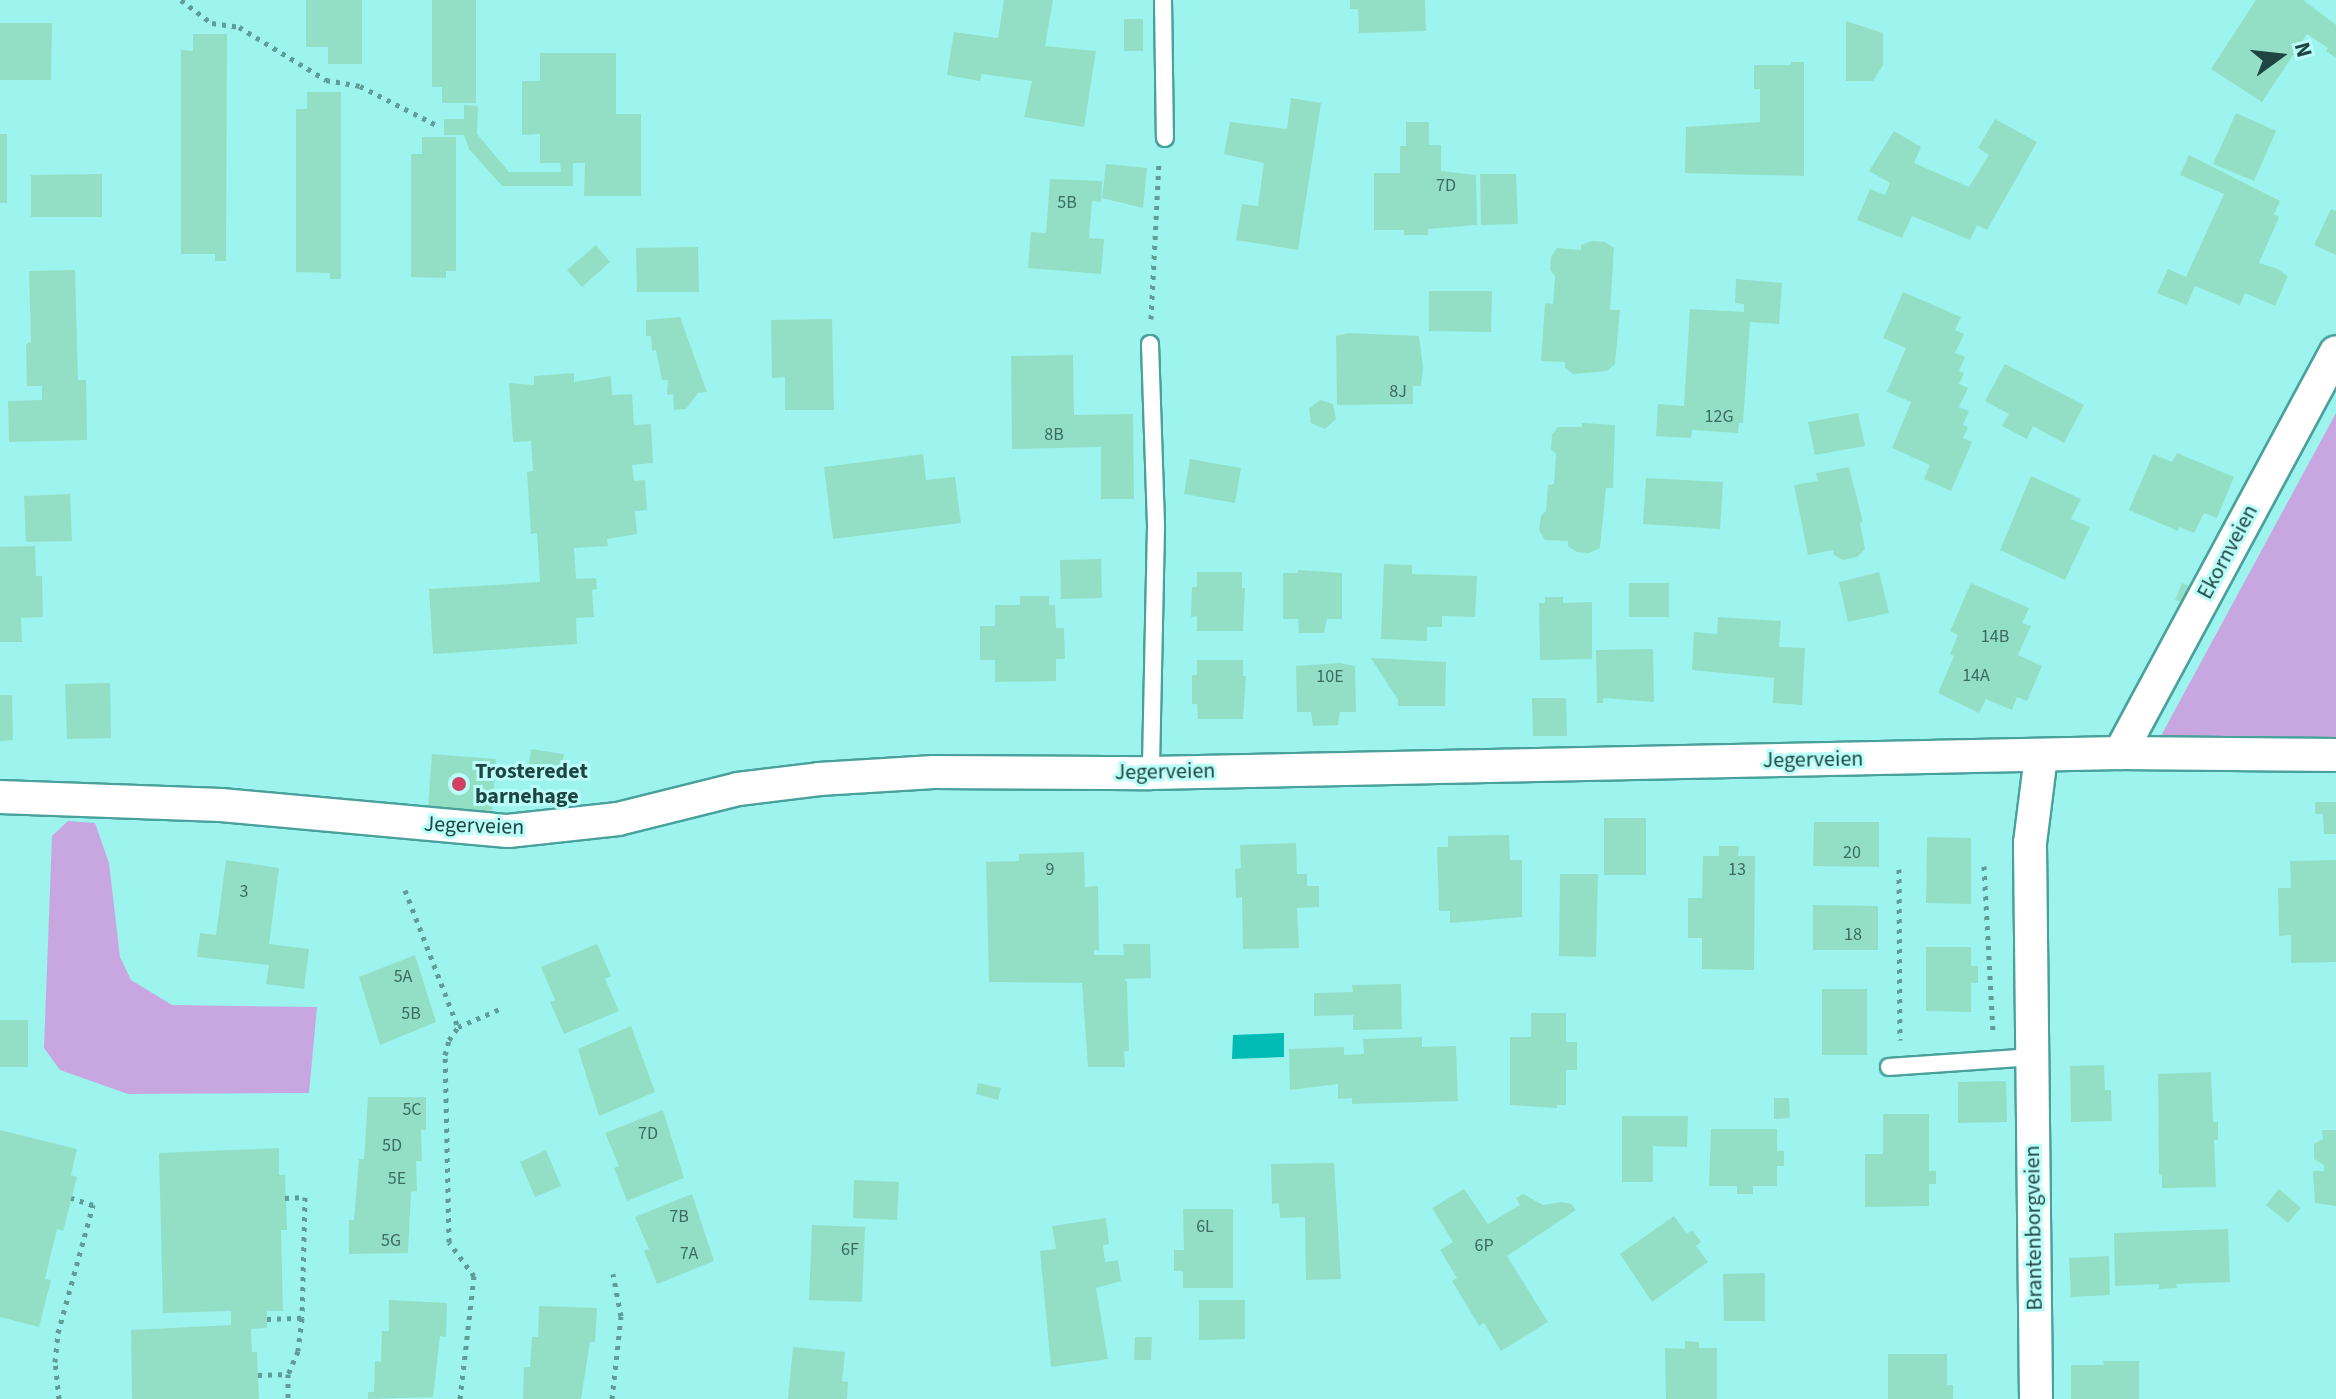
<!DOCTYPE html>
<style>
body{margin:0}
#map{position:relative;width:2336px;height:1399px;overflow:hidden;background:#9df4ee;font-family:"Source Sans 3",sans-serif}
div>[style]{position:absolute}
.green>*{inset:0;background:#c8a7e1}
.water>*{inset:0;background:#03bbb5}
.building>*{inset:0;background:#93dfc5}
.path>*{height:5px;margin-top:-2.5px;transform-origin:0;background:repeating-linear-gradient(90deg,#5f9d99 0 4px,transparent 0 10px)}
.roads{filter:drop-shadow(2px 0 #49a19c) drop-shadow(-2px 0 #49a19c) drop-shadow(0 2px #49a19c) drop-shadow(0 -2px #49a19c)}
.lane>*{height:16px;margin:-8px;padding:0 8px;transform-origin:8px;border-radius:8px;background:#fff}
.street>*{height:32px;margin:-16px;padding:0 16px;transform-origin:16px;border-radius:16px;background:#fff}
.dots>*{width:22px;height:22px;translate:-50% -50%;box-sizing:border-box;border:4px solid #bafef9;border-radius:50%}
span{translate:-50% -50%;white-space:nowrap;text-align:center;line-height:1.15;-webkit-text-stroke:6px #bafef9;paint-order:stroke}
.number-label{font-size:18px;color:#3c6b62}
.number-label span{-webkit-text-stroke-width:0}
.street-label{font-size:22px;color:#1f4441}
.poi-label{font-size:22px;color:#1f4441;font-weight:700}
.left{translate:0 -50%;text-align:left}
.north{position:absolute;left:2240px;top:16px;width:80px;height:80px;-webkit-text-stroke:6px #bafef9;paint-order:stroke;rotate:75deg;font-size:22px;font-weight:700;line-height:32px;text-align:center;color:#1f4441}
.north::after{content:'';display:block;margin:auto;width:28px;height:36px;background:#1f4441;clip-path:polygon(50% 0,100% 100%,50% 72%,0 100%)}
</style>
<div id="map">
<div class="green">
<i style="clip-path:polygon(2336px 413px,2336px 737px,2156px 745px)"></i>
<i style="clip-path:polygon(68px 821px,95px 823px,109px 863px,120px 957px,131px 980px,172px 1005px,317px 1007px,309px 1093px,128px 1094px,60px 1070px,44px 1048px,52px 836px)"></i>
</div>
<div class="water">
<i style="clip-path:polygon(1284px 1033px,1284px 1057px,1232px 1059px,1233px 1035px)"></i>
</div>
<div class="building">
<i style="clip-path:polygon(306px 0,362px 0,362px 64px,328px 64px,328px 47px,306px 47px)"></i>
<i style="clip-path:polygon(432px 0,476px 0,476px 103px,442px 103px,442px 87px,432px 87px)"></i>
<i style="clip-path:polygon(1004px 0,1053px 0,1045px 46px,1096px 51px,1084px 127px,1024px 117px,1032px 81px,982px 74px,980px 81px,947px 75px,954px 32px,998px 38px)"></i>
<i style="clip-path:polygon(1350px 0,1425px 0,1426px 31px,1359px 33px,1358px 9px,1350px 9px)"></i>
<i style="clip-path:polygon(2256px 0,2303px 0,2336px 25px,2336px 58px,2326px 51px,2328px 48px,2307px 34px,2262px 102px,2211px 69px)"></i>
<i style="clip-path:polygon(1124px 19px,1143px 19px,1143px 51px,1124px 51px)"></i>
<i style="clip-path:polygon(1846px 21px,1883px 33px,1883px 65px,1873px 81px,1846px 81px)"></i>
<i style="clip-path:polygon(0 23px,52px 23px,51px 80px,0 80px)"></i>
<i style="clip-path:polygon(193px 34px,227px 34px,226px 261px,215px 261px,215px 254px,181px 254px,181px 50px,193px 51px)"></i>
<i style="clip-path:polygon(540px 53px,616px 53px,616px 114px,641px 114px,641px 196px,584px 196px,585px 163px,573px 163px,573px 186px,502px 186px,469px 149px,464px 135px,444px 135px,444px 119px,464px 119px,464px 105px,478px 106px,477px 134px,509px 172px,561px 172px,560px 163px,540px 163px,540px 134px,522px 135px,522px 81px,540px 81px)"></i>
<i style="clip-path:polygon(1791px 62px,1804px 62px,1804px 176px,1685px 173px,1686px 127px,1760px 122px,1760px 89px,1754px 89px,1754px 65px,1791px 65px)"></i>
<i style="clip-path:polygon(307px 92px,341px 92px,341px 279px,330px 279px,330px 273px,296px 272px,296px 109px,307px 109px)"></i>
<i style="clip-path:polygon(1291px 98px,1321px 103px,1298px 250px,1236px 240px,1242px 204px,1258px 206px,1264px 163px,1224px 154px,1230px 122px,1287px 129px)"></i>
<i style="clip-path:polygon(2236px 113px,2276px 131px,2254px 181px,2213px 164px)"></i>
<i style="clip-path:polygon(1995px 119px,2037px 142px,1987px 230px,1977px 225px,1970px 240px,1912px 216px,1902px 238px,1857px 220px,1870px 189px,1885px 195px,1890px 183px,1869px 171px,1894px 131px,1921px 147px,1914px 163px,1969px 187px,1989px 155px,1978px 148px)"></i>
<i style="clip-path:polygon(1406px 122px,1429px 122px,1429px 145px,1441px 145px,1441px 171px,1476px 175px,1477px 225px,1428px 229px,1428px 235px,1404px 235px,1404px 230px,1374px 230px,1374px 173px,1400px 173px,1400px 146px,1406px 146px)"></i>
<i style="clip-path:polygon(0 134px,7px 134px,7px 203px,0 203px)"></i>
<i style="clip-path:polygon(422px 137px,456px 137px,456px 271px,446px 271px,446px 278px,411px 277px,411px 154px,422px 154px)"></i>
<i style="clip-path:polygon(2189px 155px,2280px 201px,2274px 214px,2279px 217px,2259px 263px,2278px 269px,2288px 276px,2275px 306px,2245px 293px,2240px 305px,2195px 286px,2187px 305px,2157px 293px,2168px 269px,2186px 277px,2224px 194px,2180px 175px)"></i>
<i style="clip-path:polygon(1106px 164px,1147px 168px,1143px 208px,1102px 198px)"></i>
<i style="clip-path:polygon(102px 174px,102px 217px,31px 217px,31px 175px)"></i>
<i style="clip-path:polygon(1480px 174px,1516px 174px,1518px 224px,1481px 225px)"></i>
<i style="clip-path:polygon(1050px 179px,1102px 181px,1101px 202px,1092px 201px,1089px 238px,1104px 239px,1101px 274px,1028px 268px,1031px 232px,1046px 233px)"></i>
<i style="clip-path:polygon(2331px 209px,2336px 211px,2336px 255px,2314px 245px)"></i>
<i style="clip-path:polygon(1592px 241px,1605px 242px,1614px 248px,1610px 310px,1620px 310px,1615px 364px,1607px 371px,1573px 374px,1565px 368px,1565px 362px,1541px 361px,1545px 303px,1553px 304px,1555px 276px,1550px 270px,1551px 257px,1557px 248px,1581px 250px,1581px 245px)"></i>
<i style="clip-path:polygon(596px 245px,610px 262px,582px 287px,567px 270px)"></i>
<i style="clip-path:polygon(698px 247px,699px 292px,637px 292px,636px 248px)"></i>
<i style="clip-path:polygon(75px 270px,78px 380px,86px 380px,87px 440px,9px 442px,8px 401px,42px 400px,42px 386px,27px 386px,26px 344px,31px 342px,29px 271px)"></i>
<i style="clip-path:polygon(1736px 279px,1782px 283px,1779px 324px,1750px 322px,1743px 423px,1739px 423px,1738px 433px,1692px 430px,1691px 438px,1656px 436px,1658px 404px,1684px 406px,1690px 309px,1744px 312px,1744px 304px,1735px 303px)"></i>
<i style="clip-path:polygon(1429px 291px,1492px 291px,1491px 332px,1429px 331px)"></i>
<i style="clip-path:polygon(1903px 292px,1961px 317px,1955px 330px,1964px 334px,1955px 353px,1965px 357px,1959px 371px,1964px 373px,1959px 384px,1968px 388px,1959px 407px,1969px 411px,1963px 425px,1968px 427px,1963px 438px,1972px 442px,1951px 491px,1924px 479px,1930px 465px,1892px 448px,1911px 402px,1887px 392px,1906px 348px,1883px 338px)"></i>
<i style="clip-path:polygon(680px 317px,707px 392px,698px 393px,686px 409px,674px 410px,673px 394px,667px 395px,668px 380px,662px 380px,656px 350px,652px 351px,651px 336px,646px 336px,646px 320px)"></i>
<i style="clip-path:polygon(832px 319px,834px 410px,785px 410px,785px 377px,772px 378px,771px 320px)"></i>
<i style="clip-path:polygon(1348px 333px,1419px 336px,1423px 367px,1421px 386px,1413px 386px,1413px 404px,1337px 405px,1336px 336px)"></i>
<i style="clip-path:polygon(1073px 355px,1074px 415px,1133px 414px,1134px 499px,1101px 499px,1101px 447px,1012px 449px,1011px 356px)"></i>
<i style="clip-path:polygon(2005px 364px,2084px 405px,2064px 443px,2033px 426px,2027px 439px,2002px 426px,2009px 414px,1985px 401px)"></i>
<i style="clip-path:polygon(574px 373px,574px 382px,611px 376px,612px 395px,632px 394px,634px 425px,651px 424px,653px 463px,632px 465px,634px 481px,645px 480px,647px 510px,635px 511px,637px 534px,607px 539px,608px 546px,574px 548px,576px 579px,596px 578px,597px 589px,592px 590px,594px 617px,576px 618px,577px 644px,433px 654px,429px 589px,540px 582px,537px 533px,531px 534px,527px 472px,533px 471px,531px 441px,513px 442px,509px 383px,534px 385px,534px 376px)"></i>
<i style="clip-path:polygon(1320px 400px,1333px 404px,1336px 419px,1325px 429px,1311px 423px,1309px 409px)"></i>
<i style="clip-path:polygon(1858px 413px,1865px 446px,1815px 455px,1808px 422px)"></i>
<i style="clip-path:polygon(1582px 423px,1615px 425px,1613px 488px,1606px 488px,1600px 548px,1589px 553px,1577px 552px,1568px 546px,1568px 541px,1545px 540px,1539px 530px,1541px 516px,1546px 511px,1548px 485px,1554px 484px,1556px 454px,1551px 449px,1552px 435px,1558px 427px,1582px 427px)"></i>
<i style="clip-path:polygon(2177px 453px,2234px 477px,2217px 518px,2204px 513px,2194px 533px,2179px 527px,2178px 531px,2129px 510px,2153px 454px,2172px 462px)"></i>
<i style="clip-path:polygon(923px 454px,926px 480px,955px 477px,961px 523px,833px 539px,824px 467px)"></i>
<i style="clip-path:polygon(1190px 459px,1241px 468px,1235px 503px,1184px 494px)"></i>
<i style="clip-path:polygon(1849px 467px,1863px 522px,1860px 523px,1865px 549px,1857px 557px,1843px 560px,1834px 555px,1833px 550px,1808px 555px,1794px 485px,1818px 481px,1816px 473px)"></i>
<i style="clip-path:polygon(2031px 476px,2081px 499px,2071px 519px,2090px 527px,2065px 580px,2000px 550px)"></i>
<i style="clip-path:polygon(1646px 478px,1723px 482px,1720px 529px,1643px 524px)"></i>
<i style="clip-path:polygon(70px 494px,72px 541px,26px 542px,24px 496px)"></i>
<i style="clip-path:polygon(35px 546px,36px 576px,42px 576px,43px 617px,21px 618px,22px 642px,0 642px,0 547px)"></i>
<i style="clip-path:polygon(1101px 559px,1102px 598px,1061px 599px,1060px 560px)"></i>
<i style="clip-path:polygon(1384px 564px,1412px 565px,1412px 574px,1477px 576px,1475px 617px,1442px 616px,1442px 627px,1427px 627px,1427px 641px,1381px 639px)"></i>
<i style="clip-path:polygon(1298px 570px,1342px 573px,1342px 619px,1327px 619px,1324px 633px,1299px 633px,1298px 619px,1283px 619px,1283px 573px,1298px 573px)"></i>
<i style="clip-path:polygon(1197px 572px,1242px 572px,1242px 588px,1245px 588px,1243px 631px,1197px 631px,1197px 616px,1191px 617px,1192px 587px,1197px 587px)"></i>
<i style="clip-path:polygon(1879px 572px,1889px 613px,1848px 622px,1839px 582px)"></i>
<i style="clip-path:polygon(1629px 583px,1669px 583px,1669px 617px,1629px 617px)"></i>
<i style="clip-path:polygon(1971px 583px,2029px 608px,2022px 623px,2031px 626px,2018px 655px,2042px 666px,2027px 701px,2017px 697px,2012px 710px,1986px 699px,1979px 713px,1938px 693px,1954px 656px,1950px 654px,1958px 635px,1950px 631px)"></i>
<i style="clip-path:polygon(2182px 583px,2189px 586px,2182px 602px,2175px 600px)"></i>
<i style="clip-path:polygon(1020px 596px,1049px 596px,1049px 605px,1055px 605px,1056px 628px,1064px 628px,1065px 659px,1056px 659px,1056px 681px,995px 682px,995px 660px,980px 660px,980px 626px,995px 626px,995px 605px,1020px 605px)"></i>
<i style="clip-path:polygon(1545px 597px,1563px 597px,1563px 603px,1592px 602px,1592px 659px,1540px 660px,1539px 603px,1545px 603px)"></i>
<i style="clip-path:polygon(1718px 617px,1781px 621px,1779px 647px,1805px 648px,1802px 705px,1773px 703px,1774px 678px,1692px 670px,1694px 632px,1717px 634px)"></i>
<i style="clip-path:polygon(1653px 649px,1654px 702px,1603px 698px,1603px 703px,1597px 703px,1596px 650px)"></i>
<i style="clip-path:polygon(1371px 658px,1446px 662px,1445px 706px,1398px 706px,1398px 700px)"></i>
<i style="clip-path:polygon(1197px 660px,1243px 660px,1243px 676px,1246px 676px,1243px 719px,1198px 719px,1197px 704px,1192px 704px,1192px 675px,1197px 675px)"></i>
<i style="clip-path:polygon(1340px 663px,1355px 666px,1356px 712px,1340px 712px,1338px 725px,1313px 726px,1311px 712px,1297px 712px,1296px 666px)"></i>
<i style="clip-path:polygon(110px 683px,111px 738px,67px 739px,65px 684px)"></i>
<i style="clip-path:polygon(0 695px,12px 695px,13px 740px,0 741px)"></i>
<i style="clip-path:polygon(1532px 698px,1566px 698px,1567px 736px,1533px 736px)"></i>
<i style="clip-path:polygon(531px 749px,564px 754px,560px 779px,527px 774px)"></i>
<i style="clip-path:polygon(432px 754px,496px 759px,492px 812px,428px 808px)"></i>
<i style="clip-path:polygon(2315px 802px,2336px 802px,2336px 834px,2324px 834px,2323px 814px,2315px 814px)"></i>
<i style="clip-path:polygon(1604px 818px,1646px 818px,1646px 875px,1604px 875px)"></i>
<i style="clip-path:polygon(1814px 822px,1879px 822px,1879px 867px,1813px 866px)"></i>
<i style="clip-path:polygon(1509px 835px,1510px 860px,1522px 860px,1522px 917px,1450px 923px,1450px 911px,1439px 911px,1437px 847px,1448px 847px,1448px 836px)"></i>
<i style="clip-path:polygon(1927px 837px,1971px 838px,1971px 904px,1926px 903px)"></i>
<i style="clip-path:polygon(1296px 843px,1297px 874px,1307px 874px,1307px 886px,1319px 886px,1319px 907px,1297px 908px,1299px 948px,1243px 949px,1242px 897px,1236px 898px,1235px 869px,1241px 868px,1240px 845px)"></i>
<i style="clip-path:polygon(1719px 846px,1739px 846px,1738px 856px,1755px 856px,1754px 970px,1702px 969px,1702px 938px,1688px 938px,1688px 898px,1702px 898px,1703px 856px,1719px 856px)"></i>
<i style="clip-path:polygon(1084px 852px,1085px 887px,1098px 886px,1099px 950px,1094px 950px,1094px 955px,1124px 955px,1123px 944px,1150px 944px,1151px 978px,1124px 979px,1127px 982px,1129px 1051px,1124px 1051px,1125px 1067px,1088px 1067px,1082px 983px,989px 982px,986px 862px,1019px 861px,1019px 854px)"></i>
<i style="clip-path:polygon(226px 860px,279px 868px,269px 944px,309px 949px,304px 989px,266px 984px,269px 965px,197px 957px,200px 933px,216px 935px)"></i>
<i style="clip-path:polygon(2336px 860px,2336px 962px,2291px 963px,2291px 935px,2279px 936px,2278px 888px,2291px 888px,2290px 861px)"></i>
<i style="clip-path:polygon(1560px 874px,1598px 874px,1596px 957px,1559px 956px)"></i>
<i style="clip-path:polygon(1813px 905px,1878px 906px,1878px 950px,1813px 950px)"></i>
<i style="clip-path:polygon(597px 944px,611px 976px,605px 979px,619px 1011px,564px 1034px,550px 1002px,555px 1000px,541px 967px)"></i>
<i style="clip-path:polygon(1926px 947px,1971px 947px,1971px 966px,1978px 966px,1978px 983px,1971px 983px,1971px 1012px,1926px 1011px)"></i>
<i style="clip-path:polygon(415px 955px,436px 1022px,380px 1045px,359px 977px)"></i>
<i style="clip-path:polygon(1401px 984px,1402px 1029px,1353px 1030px,1353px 1015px,1314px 1016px,1314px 993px,1353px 992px,1352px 985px)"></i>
<i style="clip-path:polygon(1822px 989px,1867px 989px,1867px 1055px,1822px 1055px)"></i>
<i style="clip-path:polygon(1531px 1013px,1566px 1013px,1566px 1042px,1577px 1042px,1577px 1070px,1566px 1070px,1566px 1105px,1557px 1105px,1557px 1108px,1510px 1105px,1510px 1037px,1531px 1037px)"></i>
<i style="clip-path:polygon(0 1020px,28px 1020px,28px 1067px,0 1067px)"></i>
<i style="clip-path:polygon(631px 1026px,655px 1092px,599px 1116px,578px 1049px)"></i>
<i style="clip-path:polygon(1422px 1037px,1422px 1047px,1456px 1046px,1458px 1101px,1352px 1104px,1352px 1098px,1338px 1099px,1338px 1084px,1290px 1090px,1289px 1049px,1344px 1047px,1344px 1055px,1364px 1054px,1363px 1039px)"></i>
<i style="clip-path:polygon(2104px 1065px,2105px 1090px,2111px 1090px,2112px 1121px,2071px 1122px,2070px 1066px)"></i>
<i style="clip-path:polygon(2211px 1072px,2213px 1122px,2218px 1122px,2218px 1140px,2214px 1140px,2216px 1187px,2162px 1188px,2162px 1174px,2159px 1175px,2158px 1074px)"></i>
<i style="clip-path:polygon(2006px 1081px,2007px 1122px,1958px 1123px,1958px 1082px)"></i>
<i style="clip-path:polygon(978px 1083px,1001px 1088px,998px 1100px,976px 1094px)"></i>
<i style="clip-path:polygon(368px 1097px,426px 1097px,426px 1130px,421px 1130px,422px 1161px,416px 1161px,417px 1191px,411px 1192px,408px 1253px,349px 1254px,349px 1220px,354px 1220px,359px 1159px,364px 1159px)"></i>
<i style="clip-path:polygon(1774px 1098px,1789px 1098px,1790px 1118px,1774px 1119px)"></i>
<i style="clip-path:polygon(663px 1110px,684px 1178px,627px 1201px,614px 1168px,619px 1166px,605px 1133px)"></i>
<i style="clip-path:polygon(1883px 1114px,1929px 1114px,1929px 1171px,1936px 1171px,1936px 1184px,1929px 1184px,1929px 1206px,1865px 1207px,1865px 1154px,1883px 1154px)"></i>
<i style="clip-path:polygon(1622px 1116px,1688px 1116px,1687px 1147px,1653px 1146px,1653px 1182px,1622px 1182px)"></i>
<i style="clip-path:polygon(1711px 1129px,1777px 1129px,1777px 1151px,1784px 1151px,1784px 1166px,1777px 1166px,1777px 1186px,1753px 1186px,1753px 1194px,1737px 1194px,1737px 1186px,1709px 1186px)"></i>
<i style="clip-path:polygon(0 1130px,77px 1149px,71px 1175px,77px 1177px,63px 1231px,57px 1229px,45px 1279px,51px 1280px,39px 1327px,0 1317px)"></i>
<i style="clip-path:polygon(2322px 1130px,2336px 1130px,2336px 1206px,2315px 1203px,2313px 1171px,2324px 1171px,2324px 1165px,2314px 1159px,2314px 1144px,2323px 1139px)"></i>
<i style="clip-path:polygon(279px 1148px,279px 1175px,285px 1175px,287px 1230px,281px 1230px,283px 1311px,267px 1311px,267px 1328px,251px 1329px,252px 1352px,257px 1352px,259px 1399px,132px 1399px,131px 1330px,231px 1325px,231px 1311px,163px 1313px,159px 1153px)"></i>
<i style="clip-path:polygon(546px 1150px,561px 1186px,535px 1197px,520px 1162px)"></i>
<i style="clip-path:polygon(1334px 1163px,1341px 1279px,1306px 1280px,1305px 1217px,1280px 1218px,1279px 1203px,1272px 1204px,1271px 1164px)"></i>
<i style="clip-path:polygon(854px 1180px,899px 1182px,897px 1220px,853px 1218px)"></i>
<i style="clip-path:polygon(1464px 1189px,1488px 1224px,1520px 1205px,1516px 1198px,1523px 1194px,1543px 1205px,1561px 1202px,1571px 1204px,1576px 1210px,1507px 1256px,1548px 1322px,1501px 1351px,1484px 1323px,1479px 1326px,1452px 1281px,1457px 1278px,1440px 1250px,1453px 1242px,1432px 1208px)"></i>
<i style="clip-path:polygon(2279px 1189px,2301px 1208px,2288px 1223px,2266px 1205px)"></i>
<i style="clip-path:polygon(692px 1194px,714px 1261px,657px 1284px,644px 1251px,649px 1249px,635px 1217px)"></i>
<i style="clip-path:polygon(1183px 1209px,1233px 1209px,1233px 1288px,1183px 1288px,1183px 1271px,1174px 1271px,1174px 1250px,1184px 1250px)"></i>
<i style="clip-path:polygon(1674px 1216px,1687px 1234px,1692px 1230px,1701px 1242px,1696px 1246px,1708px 1262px,1652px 1302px,1620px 1254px)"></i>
<i style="clip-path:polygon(1106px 1218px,1109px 1244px,1103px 1245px,1105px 1262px,1118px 1260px,1121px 1281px,1096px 1288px,1108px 1359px,1051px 1367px,1040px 1251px,1056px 1249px,1052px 1226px)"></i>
<i style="clip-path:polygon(812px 1225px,865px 1227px,862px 1302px,809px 1300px)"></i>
<i style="clip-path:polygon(2228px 1229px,2230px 1282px,2176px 1284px,2177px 1288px,2159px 1289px,2159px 1284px,2115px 1286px,2114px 1233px)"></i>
<i style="clip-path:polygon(2109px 1256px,2110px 1295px,2071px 1297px,2069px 1258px)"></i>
<i style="clip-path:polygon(1765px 1273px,1765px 1321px,1724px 1321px,1723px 1274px)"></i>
<i style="clip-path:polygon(389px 1300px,447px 1303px,446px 1337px,440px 1336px,433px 1397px,368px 1399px,368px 1392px,374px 1392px,375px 1361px,381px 1362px,382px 1331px,389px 1331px)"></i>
<i style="clip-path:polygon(1199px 1300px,1245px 1300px,1245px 1339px,1199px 1340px)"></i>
<i style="clip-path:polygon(539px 1306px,597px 1308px,595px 1342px,590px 1342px,581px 1399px,523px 1399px,524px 1367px,530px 1367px,532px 1337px,538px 1337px)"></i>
<i style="clip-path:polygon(1135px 1337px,1152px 1337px,1151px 1360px,1134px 1360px)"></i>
<i style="clip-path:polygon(1685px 1341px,1699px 1342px,1699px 1348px,1717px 1348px,1717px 1399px,1666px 1399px,1665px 1348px,1685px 1349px)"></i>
<i style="clip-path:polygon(793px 1347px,845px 1352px,842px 1381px,848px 1382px,847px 1399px,788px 1399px)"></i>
<i style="clip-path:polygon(1888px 1354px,1947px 1354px,1947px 1385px,1953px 1385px,1953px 1399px,1888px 1399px)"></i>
<i style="clip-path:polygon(2103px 1361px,2139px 1361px,2139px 1399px,2071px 1399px,2071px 1365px,2104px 1365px)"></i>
</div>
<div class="path">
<i style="left:181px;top:0;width:39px;rotate:37deg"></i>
<i style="left:212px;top:23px;width:27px;rotate:8deg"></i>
<i style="left:239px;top:27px;width:102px;rotate:31.3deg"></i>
<i style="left:326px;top:80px;width:35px;rotate:10deg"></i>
<i style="left:360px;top:86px;width:88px;rotate:27.1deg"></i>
<i style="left:1151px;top:319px;width:158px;rotate:-87.1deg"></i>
<i style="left:1984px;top:866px;width:167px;rotate:86.9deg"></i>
<i style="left:1899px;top:869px;width:171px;rotate:89.7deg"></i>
<i style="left:405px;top:890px;width:147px;rotate:68.9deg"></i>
<i style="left:285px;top:1198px;width:20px;rotate:-3deg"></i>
<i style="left:305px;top:1197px;width:121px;rotate:91.4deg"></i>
<i style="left:267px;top:1319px;width:35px;rotate:-2deg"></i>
<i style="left:302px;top:1318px;width:33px;rotate:97deg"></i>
<i style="left:298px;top:1351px;width:25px;rotate:113deg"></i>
<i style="left:258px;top:1375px;width:30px;rotate:-2deg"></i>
<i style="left:288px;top:1374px;width:25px;rotate:90deg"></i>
<i style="left:59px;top:1399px;width:37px;rotate:-96deg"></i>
<i style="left:55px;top:1362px;width:29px;rotate:-84deg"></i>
<i style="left:58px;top:1333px;width:133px;rotate:-74.7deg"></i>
<i style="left:93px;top:1205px;width:23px;rotate:-162deg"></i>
<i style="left:460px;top:1399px;width:124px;rotate:-83.5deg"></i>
<i style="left:474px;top:1276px;width:42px;rotate:-126.3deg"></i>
<i style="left:449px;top:1242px;width:187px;rotate:-91.2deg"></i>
<i style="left:445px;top:1055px;width:16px;rotate:-75deg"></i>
<i style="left:449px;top:1040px;width:16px;rotate:-55deg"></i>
<i style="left:458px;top:1027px;width:48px;rotate:-23.4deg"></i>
<i style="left:612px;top:1399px;width:83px;rotate:-83.8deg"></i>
<i style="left:621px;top:1316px;width:43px;rotate:-100.8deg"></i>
</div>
<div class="roads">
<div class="lane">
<i style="left:1163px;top:0;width:138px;rotate:89.2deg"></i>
<i style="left:1150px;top:344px;width:183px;rotate:88.1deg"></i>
<i style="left:1156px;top:527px;width:246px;rotate:91.2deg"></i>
<i style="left:1889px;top:1067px;width:144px;rotate:-4deg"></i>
</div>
<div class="street">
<i style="left:2120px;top:753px;width:455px;rotate:-61.7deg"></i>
<i style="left:0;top:797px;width:221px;rotate:2.1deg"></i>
<i style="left:221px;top:805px;width:288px;rotate:5.2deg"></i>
<i style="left:508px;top:831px;width:111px;rotate:-6.2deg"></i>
<i style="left:618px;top:819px;width:124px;rotate:-14deg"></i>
<i style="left:738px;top:789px;width:82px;rotate:-7deg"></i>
<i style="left:819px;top:779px;width:115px;rotate:-3.5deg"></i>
<i style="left:934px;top:772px;width:217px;rotate:0.3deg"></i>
<i style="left:1151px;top:773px;width:969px;rotate:-1.18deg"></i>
<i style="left:2120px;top:753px;width:216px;rotate:0.5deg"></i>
<i style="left:2036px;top:1399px;width:556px;rotate:-90.62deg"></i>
<i style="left:2030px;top:843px;width:88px;rotate:-82.8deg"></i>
</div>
</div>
<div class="dots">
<i style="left:459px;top:784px;background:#d04163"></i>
</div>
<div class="number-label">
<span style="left:1446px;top:186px">7D</span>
<span style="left:1067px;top:203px">5B</span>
<span style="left:1398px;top:392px">8J</span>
<span style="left:1719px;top:417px">12G</span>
<span style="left:1054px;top:435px">8B</span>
<span style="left:1995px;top:637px">14B</span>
<span style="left:1976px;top:676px">14A</span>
<span style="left:1330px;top:677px">10E</span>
<span style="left:1852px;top:853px">20</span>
<span style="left:1050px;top:870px">9</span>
<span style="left:1737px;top:870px">13</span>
<span style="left:244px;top:892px">3</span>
<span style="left:1853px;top:935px">18</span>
<span style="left:403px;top:977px">5A</span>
<span style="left:411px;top:1014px">5B</span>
<span style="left:412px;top:1110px">5C</span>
<span style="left:648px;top:1134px">7D</span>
<span style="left:392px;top:1146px">5D</span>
<span style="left:397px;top:1179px">5E</span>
<span style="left:679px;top:1217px">7B</span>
<span style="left:1205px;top:1227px">6L</span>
<span style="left:391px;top:1241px">5G</span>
<span style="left:1484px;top:1246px">6P</span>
<span style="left:850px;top:1250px">6F</span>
<span style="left:689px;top:1254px">7A</span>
</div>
<div class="street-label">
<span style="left:2228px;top:552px;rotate:-62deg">Ekornveien</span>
<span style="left:1813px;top:760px;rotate:-1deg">Jegerveien</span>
<span style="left:1165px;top:772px;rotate:-1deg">Jegerveien</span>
<span style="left:474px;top:826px;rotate:2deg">Jegerveien</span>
<span style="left:2034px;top:1228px;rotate:-91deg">Brantenborgveien</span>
</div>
<div class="poi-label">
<span class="left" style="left:475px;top:784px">Trosteredet<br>barnehage</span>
</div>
<div class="north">N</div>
</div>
